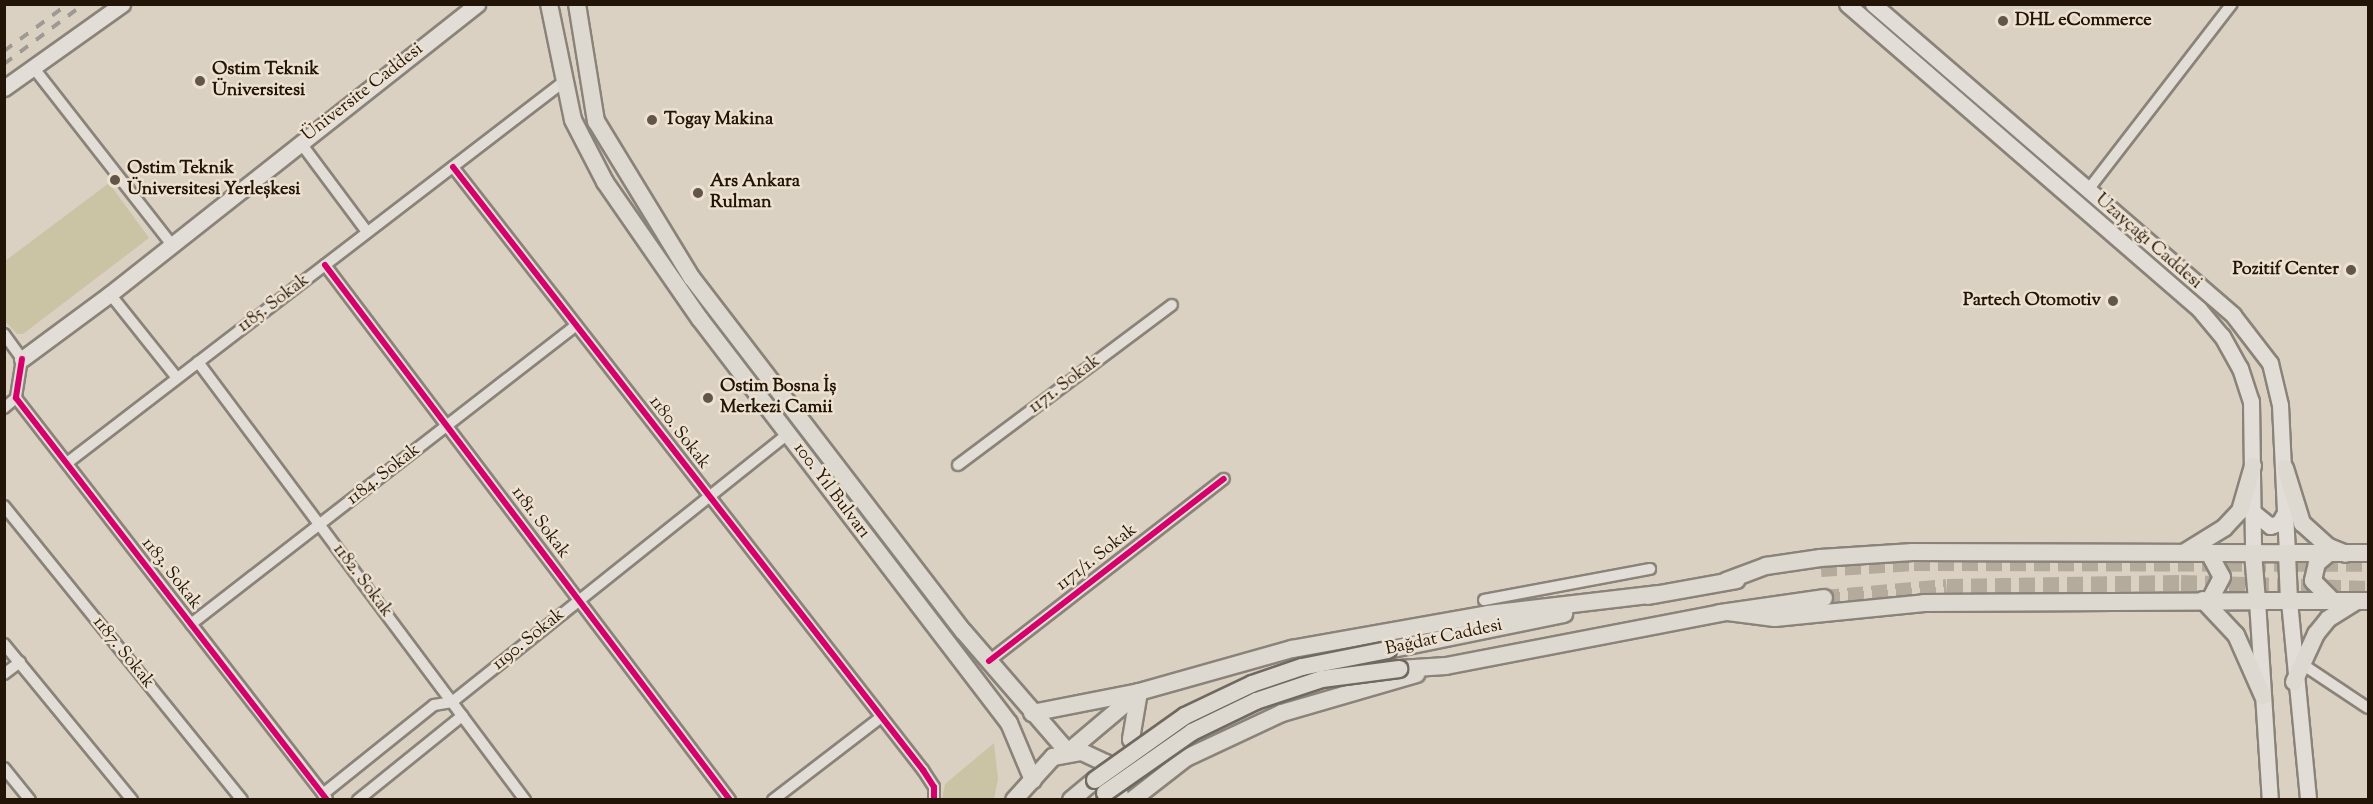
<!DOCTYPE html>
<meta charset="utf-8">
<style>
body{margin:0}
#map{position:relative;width:2373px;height:804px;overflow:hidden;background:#dad1c3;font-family:"Sorts Mill Goudy",serif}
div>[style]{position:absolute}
.green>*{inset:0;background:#cac4a4}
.primary-tunnel>*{height:16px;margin-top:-8px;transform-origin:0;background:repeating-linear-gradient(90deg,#b5ab9d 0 16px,transparent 0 24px)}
.roads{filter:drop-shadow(2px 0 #8a8379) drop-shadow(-2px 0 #8a8379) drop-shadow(0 2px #8a8379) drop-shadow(0 -2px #8a8379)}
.street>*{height:10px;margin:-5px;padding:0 5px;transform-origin:5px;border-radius:5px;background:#e2ded7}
.secondary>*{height:15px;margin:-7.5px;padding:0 7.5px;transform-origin:7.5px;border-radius:7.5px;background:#e2ded7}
.primary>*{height:16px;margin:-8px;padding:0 8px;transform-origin:8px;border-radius:8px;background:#ddd9d1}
.rail>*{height:4px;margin-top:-2px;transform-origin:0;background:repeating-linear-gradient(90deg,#9e9992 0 10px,transparent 0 20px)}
.bridges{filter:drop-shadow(2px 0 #706960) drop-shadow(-2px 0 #706960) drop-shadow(0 2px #706960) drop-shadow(0 -2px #706960)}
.primary-bridge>*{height:16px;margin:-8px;padding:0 8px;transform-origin:8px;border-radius:8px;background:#ddd9d1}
.cycleway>*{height:6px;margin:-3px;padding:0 3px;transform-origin:3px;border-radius:3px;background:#d6006c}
.dots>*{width:16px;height:16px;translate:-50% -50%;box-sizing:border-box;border:3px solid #ede2d2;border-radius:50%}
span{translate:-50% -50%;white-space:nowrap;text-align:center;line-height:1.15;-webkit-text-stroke:5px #ede2d2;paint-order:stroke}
.poi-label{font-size:18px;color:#221406;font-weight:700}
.left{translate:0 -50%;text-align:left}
.right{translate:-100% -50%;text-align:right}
.street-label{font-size:18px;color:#221406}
.frame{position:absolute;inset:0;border:6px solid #221406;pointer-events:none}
</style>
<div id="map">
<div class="green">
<i style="clip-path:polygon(109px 183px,149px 238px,23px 334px,17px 334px,5px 321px,5px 261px)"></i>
<i style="clip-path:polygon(994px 743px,998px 779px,994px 799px,942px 799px,945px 784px)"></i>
</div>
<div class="primary-tunnel">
<i style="left:1821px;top:569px;width:93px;rotate:-3.7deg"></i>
<i style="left:1914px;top:563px;width:454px;rotate:0.1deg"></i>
<i style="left:1824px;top:598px;width:123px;rotate:-5.1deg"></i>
<i style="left:1947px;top:587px;width:234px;rotate:-1deg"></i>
<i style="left:2181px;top:583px;width:187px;rotate:1.8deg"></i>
</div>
<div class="roads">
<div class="street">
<i style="left:33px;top:67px;width:226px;rotate:52deg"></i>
<i style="left:300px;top:142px;width:112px;rotate:53.3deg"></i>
<i style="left:453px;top:167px;width:765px;rotate:52.07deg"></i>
<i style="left:923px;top:770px;width:20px;rotate:57deg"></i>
<i style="left:934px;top:787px;width:13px;rotate:90deg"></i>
<i style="left:2088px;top:190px;width:235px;rotate:-52.3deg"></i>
<i style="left:325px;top:265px;width:671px;rotate:52.87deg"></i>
<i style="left:110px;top:294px;width:107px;rotate:51.4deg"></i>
<i style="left:4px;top:334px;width:31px;rotate:54deg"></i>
<i style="left:22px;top:359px;width:39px;rotate:99deg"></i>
<i style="left:16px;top:398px;width:507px;rotate:52.2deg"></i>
<i style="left:198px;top:362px;width:547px;rotate:53.26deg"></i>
<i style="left:4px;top:408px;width:16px;rotate:-40deg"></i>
<i style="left:67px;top:463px;width:629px;rotate:-37.51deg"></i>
<i style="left:958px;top:465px;width:267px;rotate:-36.8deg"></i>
<i style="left:4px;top:506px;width:378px;rotate:51deg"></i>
<i style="left:1484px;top:600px;width:169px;rotate:-10.6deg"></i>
<i style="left:191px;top:624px;width:487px;rotate:-37.8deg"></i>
<i style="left:4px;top:644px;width:202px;rotate:50.6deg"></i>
<i style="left:989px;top:661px;width:297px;rotate:-37.8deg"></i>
<i style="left:2302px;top:664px;width:79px;rotate:33.7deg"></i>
<i style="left:4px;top:674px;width:20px;rotate:-37deg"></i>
<i style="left:4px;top:768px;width:41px;rotate:50.9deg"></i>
<i style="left:323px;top:794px;width:142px;rotate:-38.7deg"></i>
<i style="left:434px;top:705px;width:18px;rotate:-9deg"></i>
<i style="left:452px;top:702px;width:430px;rotate:-38.6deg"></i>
<i style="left:358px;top:800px;width:134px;rotate:-38.9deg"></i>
<i style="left:773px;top:800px;width:136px;rotate:-37.5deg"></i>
</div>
<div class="secondary">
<i style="left:1847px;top:4px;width:466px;rotate:40.9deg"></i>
<i style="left:2199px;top:309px;width:35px;rotate:50deg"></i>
<i style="left:2222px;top:336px;width:37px;rotate:61deg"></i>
<i style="left:2240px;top:368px;width:35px;rotate:72deg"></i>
<i style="left:2251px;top:401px;width:152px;rotate:89.2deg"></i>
<i style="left:1873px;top:4px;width:476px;rotate:40.8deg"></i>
<i style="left:2233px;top:315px;width:61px;rotate:52.4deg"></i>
<i style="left:2270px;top:363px;width:43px;rotate:76.6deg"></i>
<i style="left:2280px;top:405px;width:148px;rotate:87.3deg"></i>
<i style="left:4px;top:88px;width:145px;rotate:-35.4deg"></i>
<i style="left:22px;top:359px;width:109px;rotate:-36.5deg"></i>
<i style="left:110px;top:294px;width:468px;rotate:-38.3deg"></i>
<i style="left:2253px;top:512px;width:22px;rotate:39deg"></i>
<i style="left:2270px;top:526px;width:9px;rotate:-18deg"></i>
<i style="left:2279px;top:523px;width:14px;rotate:-60deg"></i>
<i style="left:2257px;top:601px;width:199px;rotate:86.3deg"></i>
<i style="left:2289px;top:601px;width:200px;rotate:84.5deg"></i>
</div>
<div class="primary">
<i style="left:549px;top:4px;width:118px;rotate:78.3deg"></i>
<i style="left:573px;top:120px;width:70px;rotate:62.7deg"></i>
<i style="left:605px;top:182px;width:167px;rotate:55.3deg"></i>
<i style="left:700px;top:319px;width:509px;rotate:52.59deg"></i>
<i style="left:1009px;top:723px;width:62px;rotate:67.2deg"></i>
<i style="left:577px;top:4px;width:119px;rotate:80.8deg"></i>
<i style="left:596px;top:121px;width:184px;rotate:58.6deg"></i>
<i style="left:692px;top:278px;width:446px;rotate:52.5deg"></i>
<i style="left:964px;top:632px;width:159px;rotate:49.1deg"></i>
<i style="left:2285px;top:468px;width:58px;rotate:72.8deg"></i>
<i style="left:2302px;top:523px;width:36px;rotate:42deg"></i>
<i style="left:2329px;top:547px;width:18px;rotate:22deg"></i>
<i style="left:2185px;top:552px;width:46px;rotate:-31.6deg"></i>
<i style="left:2224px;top:528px;width:23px;rotate:-47deg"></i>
<i style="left:2240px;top:511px;width:47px;rotate:-73.9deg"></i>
<i style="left:2209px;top:553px;width:27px;rotate:62deg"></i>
<i style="left:2222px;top:577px;width:26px;rotate:118deg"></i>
<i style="left:2253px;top:553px;width:48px;rotate:85.2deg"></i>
<i style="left:2257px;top:601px;width:111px"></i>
<i style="left:2287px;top:553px;width:81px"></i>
<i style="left:2329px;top:553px;width:16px;rotate:140deg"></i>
<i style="left:2317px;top:563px;width:18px;rotate:103deg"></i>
<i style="left:2313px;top:581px;width:28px;rotate:45deg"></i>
<i style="left:1726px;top:581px;width:43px;rotate:-20.6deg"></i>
<i style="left:1766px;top:566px;width:55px;rotate:-8.4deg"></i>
<i style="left:1820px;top:558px;width:93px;rotate:-3.7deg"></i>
<i style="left:1913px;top:552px;width:374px;rotate:0.2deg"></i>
<i style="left:2287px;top:553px;width:48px;rotate:87.6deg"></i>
<i style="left:1648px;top:596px;width:90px;rotate:-10.2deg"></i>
<i style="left:2203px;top:600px;width:48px;rotate:46.7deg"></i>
<i style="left:2236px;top:635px;width:67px;rotate:66.1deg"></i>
<i style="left:1728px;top:612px;width:47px;rotate:7.3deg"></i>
<i style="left:1775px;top:618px;width:150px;rotate:-5.7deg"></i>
<i style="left:1924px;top:603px;width:333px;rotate:-0.3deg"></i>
<i style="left:1388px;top:650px;width:180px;rotate:-11.6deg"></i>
<i style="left:1399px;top:669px;width:47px;rotate:-3.7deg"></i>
<i style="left:1446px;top:666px;width:279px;rotate:-10.9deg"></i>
<i style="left:1720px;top:613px;width:105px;rotate:-8.2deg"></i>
<i style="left:2294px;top:682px;width:53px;rotate:-65.4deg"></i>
<i style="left:2316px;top:634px;width:19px;rotate:-51deg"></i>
<i style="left:2328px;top:619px;width:32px;rotate:-32deg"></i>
<i style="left:1139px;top:692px;width:48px;rotate:99.7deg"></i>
<i style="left:1131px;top:739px;width:25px;rotate:56deg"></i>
<i style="left:1032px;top:713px;width:109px;rotate:-11.1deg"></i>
<i style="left:1139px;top:692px;width:159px;rotate:-15.7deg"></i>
<i style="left:1292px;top:649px;width:199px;rotate:-10.1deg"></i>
<i style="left:1488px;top:614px;width:170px;rotate:-6.7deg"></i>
<i style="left:1068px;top:752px;width:92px;rotate:-40.1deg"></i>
<i style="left:1014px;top:800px;width:58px;rotate:-47.8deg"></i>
<i style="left:1053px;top:757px;width:29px;rotate:-10deg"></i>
<i style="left:1082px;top:752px;width:26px;rotate:25deg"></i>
<i style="left:1106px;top:763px;width:14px;rotate:51deg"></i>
<i style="left:1115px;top:774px;width:27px;rotate:77deg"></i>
<i style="left:1071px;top:800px;width:31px;rotate:-40deg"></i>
<i style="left:1132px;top:800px;width:68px;rotate:-37.9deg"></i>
<i style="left:1186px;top:758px;width:106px;rotate:-25.1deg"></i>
<i style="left:1282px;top:713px;width:140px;rotate:-16.2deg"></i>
</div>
</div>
<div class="rail">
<i style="left:4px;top:51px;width:79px;rotate:-36.3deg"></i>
<i style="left:4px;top:64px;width:100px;rotate:-36.9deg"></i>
</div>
<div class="bridges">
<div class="primary-bridge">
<i style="left:1095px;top:780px;width:110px;rotate:-35.4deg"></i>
<i style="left:1185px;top:716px;width:74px;rotate:-25.5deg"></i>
<i style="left:1252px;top:684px;width:53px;rotate:-18.8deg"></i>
<i style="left:1302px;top:667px;width:88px;rotate:-11.2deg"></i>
<i style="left:1105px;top:793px;width:106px;rotate:-35deg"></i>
<i style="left:1192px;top:732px;width:71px;rotate:-25.8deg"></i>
<i style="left:1256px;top:701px;width:70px;rotate:-18.4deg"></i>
<i style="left:1322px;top:679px;width:78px;rotate:-7.4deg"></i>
</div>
</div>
<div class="cycleway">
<i style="left:453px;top:167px;width:765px;rotate:52.07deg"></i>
<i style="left:923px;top:770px;width:20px;rotate:57deg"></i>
<i style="left:934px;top:787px;width:13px;rotate:90deg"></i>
<i style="left:325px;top:265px;width:671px;rotate:52.87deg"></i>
<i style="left:22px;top:359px;width:39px;rotate:99deg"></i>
<i style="left:16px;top:398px;width:508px;rotate:52.27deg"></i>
<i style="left:989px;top:661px;width:297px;rotate:-37.8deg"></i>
</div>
<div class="dots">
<i style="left:2003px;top:21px;background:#625648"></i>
<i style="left:200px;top:81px;background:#625648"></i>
<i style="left:652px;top:120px;background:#625648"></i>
<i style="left:115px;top:180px;background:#625648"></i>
<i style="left:698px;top:193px;background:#625648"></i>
<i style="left:2351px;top:270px;background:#625648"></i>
<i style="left:2113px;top:301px;background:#625648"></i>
<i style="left:708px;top:398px;background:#625648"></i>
</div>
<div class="poi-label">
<span class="left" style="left:2015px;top:21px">DHL eCommerce</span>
<span class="left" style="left:212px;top:81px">Ostim Teknik<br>Üniversitesi</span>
<span class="left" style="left:664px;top:120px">Togay Makina</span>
<span class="left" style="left:127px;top:180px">Ostim Teknik<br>Üniversitesi Yerleşkesi</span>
<span class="left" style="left:710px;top:193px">Ars Ankara<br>Rulman</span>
<span class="right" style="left:2339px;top:270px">Pozitif Center</span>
<span class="right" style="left:2101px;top:301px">Partech Otomotiv</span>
<span class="left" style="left:720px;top:398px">Ostim Bosna İş<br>Merkezi Camii</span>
</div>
<div class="street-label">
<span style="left:363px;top:93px;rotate:-38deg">Üniversite Caddesi</span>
<span style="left:2148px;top:242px;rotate:41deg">Uzayçağı Caddesi</span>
<span style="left:274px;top:304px;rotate:-37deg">1185. Sokak</span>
<span style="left:1065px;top:385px;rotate:-37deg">1171. Sokak</span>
<span style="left:679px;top:433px;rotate:52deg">1180. Sokak</span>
<span style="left:384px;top:475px;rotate:-38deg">1184. Sokak</span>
<span style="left:831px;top:491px;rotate:53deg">100. Yıl Bulvarı</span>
<span style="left:540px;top:523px;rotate:53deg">1181. Sokak</span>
<span style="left:1097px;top:558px;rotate:-38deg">1171/1. Sokak</span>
<span style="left:171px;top:574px;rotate:52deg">1183. Sokak</span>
<span style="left:362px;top:581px;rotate:53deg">1182. Sokak</span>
<span style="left:1444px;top:638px;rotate:-12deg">Bağdat Caddesi</span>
<span style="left:529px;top:640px;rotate:-39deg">1190. Sokak</span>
<span style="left:123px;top:653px;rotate:51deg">1187. Sokak</span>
</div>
<div class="frame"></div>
</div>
